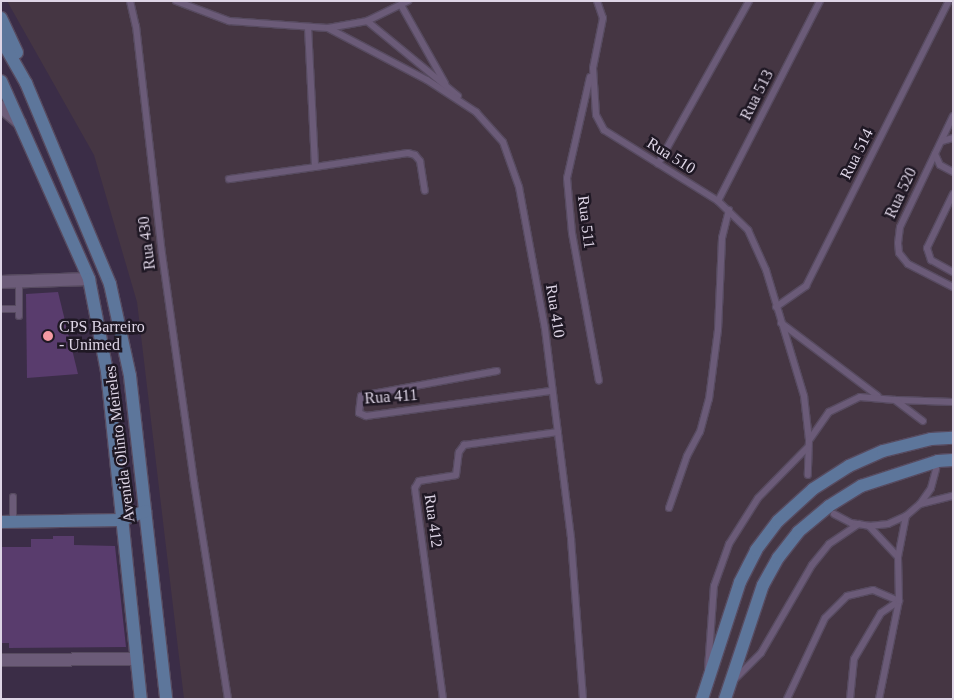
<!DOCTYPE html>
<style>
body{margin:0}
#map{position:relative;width:954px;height:700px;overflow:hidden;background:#3b2d47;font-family:Georgia,serif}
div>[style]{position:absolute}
.industrial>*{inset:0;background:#453643}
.building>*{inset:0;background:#593c6d}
.roads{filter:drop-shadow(1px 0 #574b60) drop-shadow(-1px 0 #574b60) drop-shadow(0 1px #574b60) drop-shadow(0 -1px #574b60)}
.service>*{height:6px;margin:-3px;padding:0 3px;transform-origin:3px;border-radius:3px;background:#6b5b78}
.minor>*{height:12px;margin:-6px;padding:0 6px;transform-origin:6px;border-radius:6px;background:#6b5b78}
.tertiary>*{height:12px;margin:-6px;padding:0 6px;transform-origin:6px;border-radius:6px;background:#6b5b78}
.secondary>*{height:12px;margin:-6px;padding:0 6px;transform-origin:6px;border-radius:6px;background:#5d769b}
.dots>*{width:14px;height:14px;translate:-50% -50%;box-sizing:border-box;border:2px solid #1f1824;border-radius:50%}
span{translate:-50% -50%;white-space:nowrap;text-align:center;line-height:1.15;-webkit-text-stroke:5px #1f1824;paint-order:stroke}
.street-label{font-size:16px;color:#ded5e6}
.poi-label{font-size:16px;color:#ded5e6}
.left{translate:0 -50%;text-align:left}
.frame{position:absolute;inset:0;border:2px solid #ded5e6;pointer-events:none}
</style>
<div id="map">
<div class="industrial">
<i style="clip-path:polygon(7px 1px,953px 1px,953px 699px,184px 699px,137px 302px,94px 155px)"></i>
</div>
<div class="building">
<i style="clip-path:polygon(58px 292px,78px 374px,27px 378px,26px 294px)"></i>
<i style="clip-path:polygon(53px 536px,74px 536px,74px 545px,115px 546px,126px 647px,9px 648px,9px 643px,1px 643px,1px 547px,31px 547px,31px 539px,53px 539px)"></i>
</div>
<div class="roads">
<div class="service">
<i style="left:130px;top:1px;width:26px;rotate:77deg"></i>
<i style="left:136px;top:26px;width:229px;rotate:83.5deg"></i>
<i style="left:162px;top:254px;width:230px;rotate:82deg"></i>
<i style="left:194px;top:482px;width:220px;rotate:81.1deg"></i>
<i style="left:176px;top:1px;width:57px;rotate:20.7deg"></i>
<i style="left:229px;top:21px;width:99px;rotate:4deg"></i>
<i style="left:328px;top:28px;width:40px;rotate:-10deg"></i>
<i style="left:367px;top:21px;width:46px;rotate:-26deg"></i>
<i style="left:597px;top:1px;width:18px;rotate:71deg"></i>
<i style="left:603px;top:18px;width:51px;rotate:101.3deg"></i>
<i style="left:593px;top:68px;width:47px;rotate:86.3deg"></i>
<i style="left:596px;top:115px;width:17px;rotate:62deg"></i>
<i style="left:604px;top:130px;width:134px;rotate:31.9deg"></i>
<i style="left:718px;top:201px;width:42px;rotate:44deg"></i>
<i style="left:748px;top:230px;width:44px;rotate:65.8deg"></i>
<i style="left:766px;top:270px;width:132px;rotate:73.2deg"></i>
<i style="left:804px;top:396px;width:44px;rotate:83.5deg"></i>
<i style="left:809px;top:440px;width:35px;rotate:92deg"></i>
<i style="left:401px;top:5px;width:90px;rotate:60.6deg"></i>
<i style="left:367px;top:21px;width:118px;rotate:39.5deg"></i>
<i style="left:308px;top:27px;width:140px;rotate:87.1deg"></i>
<i style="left:315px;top:167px;width:94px;rotate:-8.6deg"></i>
<i style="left:408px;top:153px;width:7px;rotate:16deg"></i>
<i style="left:415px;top:155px;width:8px;rotate:50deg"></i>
<i style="left:420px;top:161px;width:30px;rotate:81deg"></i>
<i style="left:328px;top:28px;width:112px;rotate:27.7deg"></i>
<i style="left:427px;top:80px;width:59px;rotate:33.1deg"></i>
<i style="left:476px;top:112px;width:40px;rotate:48deg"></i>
<i style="left:503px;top:142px;width:48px;rotate:70.4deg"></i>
<i style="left:519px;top:187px;width:144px;rotate:79.6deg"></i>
<i style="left:545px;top:329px;width:212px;rotate:82.9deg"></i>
<i style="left:571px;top:539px;width:160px;rotate:85.7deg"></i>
<i style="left:590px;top:77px;width:104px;rotate:102.8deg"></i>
<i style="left:567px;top:178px;width:55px;rotate:84.8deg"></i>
<i style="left:572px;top:233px;width:150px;rotate:79.7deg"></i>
<i style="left:953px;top:116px;width:123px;rotate:115.5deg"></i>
<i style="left:900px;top:227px;width:16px;rotate:97deg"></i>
<i style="left:898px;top:243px;width:10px;rotate:84deg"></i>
<i style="left:899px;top:253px;width:14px;rotate:51deg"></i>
<i style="left:908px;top:264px;width:51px;rotate:27.1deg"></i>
<i style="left:942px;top:141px;width:11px;rotate:-15deg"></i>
<i style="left:935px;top:154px;width:12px;rotate:66deg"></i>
<i style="left:940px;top:165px;width:15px;rotate:28deg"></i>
<i style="left:658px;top:164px;width:187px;rotate:-60.8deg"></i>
<i style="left:229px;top:179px;width:87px;rotate:-7.9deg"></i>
<i style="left:953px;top:194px;width:60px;rotate:115.7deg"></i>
<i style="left:927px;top:248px;width:13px;rotate:72deg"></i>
<i style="left:931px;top:260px;width:25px;rotate:29deg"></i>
<i style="left:718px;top:201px;width:225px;rotate:-63deg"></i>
<i style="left:19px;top:281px;width:35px;rotate:90deg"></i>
<i style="left:776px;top:307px;width:37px;rotate:-35deg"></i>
<i style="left:806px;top:286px;width:319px;rotate:-63.4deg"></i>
<i style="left:1px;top:309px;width:18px"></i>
<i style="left:781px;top:323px;width:121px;rotate:37deg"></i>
<i style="left:497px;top:371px;width:138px;rotate:169.6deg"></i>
<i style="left:361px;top:396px;width:17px;rotate:97deg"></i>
<i style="left:359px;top:413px;width:8px;rotate:23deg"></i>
<i style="left:366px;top:416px;width:188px;rotate:-7.7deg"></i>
<i style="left:897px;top:400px;width:56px;rotate:2deg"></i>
<i style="left:810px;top:439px;width:33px;rotate:-55deg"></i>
<i style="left:829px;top:412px;width:34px;rotate:-26deg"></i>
<i style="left:860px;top:397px;width:35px;rotate:5deg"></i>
<i style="left:895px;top:400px;width:35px;rotate:37deg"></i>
<i style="left:13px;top:497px;width:24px;rotate:90deg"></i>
<i style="left:920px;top:504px;width:34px;rotate:-14deg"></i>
<i style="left:669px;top:508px;width:55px;rotate:-70.9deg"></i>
<i style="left:687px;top:456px;width:27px;rotate:-62deg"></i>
<i style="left:700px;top:432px;width:34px;rotate:-75deg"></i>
<i style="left:709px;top:399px;width:70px;rotate:-82.6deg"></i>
<i style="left:718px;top:330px;width:92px;rotate:-87.5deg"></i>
<i style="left:722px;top:238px;width:29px;rotate:-76deg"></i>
<i style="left:834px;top:514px;width:19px;rotate:28deg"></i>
<i style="left:851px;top:523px;width:18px;rotate:9deg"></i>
<i style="left:869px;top:526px;width:19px;rotate:-6deg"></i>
<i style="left:888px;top:524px;width:20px;rotate:-24deg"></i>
<i style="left:906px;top:516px;width:18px;rotate:-41deg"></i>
<i style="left:920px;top:504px;width:19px;rotate:-55deg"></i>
<i style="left:931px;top:488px;width:20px;rotate:-75deg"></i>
<i style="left:869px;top:526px;width:42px;rotate:46.9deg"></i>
<i style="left:708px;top:669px;width:83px;rotate:-85.9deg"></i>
<i style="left:714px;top:586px;width:45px;rotate:-70.3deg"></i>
<i style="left:729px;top:544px;width:54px;rotate:-57.8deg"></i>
<i style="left:758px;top:498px;width:70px;rotate:-45.6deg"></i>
<i style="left:734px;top:680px;width:38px;rotate:-45deg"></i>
<i style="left:761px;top:653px;width:102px;rotate:-59.9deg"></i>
<i style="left:812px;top:565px;width:27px;rotate:-51deg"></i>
<i style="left:829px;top:544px;width:36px;rotate:-34deg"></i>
<i style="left:443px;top:699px;width:213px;rotate:-97.6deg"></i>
<i style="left:415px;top:488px;width:8px;rotate:-60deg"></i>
<i style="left:419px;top:481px;width:37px;rotate:-9deg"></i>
<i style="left:456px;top:475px;width:23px;rotate:-83deg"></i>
<i style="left:459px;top:452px;width:9px;rotate:-54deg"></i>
<i style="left:464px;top:445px;width:95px;rotate:-7.9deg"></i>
<i style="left:787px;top:699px;width:89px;rotate:-64.9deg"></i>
<i style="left:825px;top:618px;width:31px;rotate:-45deg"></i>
<i style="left:847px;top:596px;width:27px;rotate:-13deg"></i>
<i style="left:873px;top:590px;width:28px;rotate:23deg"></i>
<i style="left:850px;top:699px;width:40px;rotate:-84.3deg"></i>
<i style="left:854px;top:659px;width:53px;rotate:-59.6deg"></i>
<i style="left:881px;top:613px;width:22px;rotate:-34deg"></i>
<i style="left:879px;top:699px;width:100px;rotate:-78.5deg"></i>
<i style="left:899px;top:601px;width:44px;rotate:-91.3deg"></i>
<i style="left:898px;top:557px;width:42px;rotate:-79deg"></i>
</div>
<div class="minor">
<i style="left:1px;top:282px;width:88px;rotate:-2deg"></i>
<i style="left:1px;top:660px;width:135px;rotate:-0.4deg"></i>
</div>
<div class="tertiary">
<i style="left:1px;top:107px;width:25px;rotate:40deg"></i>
</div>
<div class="secondary">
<i style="left:1px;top:18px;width:38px;rotate:65deg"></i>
<i style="left:1px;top:39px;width:51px;rotate:60.4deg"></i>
<i style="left:26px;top:83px;width:218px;rotate:67.3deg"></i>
<i style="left:110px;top:284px;width:94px;rotate:77.7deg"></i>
<i style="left:130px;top:376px;width:325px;rotate:83.6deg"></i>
<i style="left:1px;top:81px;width:217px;rotate:66deg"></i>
<i style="left:89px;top:279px;width:95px;rotate:79deg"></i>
<i style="left:107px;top:372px;width:329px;rotate:84.1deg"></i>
<i style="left:1px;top:522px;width:121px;rotate:-0.9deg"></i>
<i style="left:122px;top:520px;width:25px;rotate:-21deg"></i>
<i style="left:702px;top:699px;width:123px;rotate:-72deg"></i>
<i style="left:740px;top:582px;width:36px;rotate:-63deg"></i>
<i style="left:756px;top:550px;width:36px;rotate:-53deg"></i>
<i style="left:778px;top:521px;width:47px;rotate:-42.4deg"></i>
<i style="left:813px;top:489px;width:43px;rotate:-32.6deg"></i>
<i style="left:849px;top:466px;width:37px;rotate:-24deg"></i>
<i style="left:883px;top:451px;width:49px;rotate:-14deg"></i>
<i style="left:931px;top:439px;width:22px;rotate:-3deg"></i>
<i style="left:725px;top:699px;width:120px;rotate:-71.6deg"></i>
<i style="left:763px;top:585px;width:31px;rotate:-61deg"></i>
<i style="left:778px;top:558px;width:33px;rotate:-52deg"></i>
<i style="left:798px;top:532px;width:40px;rotate:-40deg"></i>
<i style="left:829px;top:506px;width:38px;rotate:-32deg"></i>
<i style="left:861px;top:486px;width:81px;rotate:-18deg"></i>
<i style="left:938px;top:461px;width:15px;rotate:-4deg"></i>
</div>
</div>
<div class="dots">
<i style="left:48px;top:336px;background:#f49aa4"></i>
</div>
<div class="street-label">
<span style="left:757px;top:95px;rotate:-63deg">Rua 513</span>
<span style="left:857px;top:154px;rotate:-63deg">Rua 514</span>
<span style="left:671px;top:156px;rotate:32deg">Rua 510</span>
<span style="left:901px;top:193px;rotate:-65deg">Rua 520</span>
<span style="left:586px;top:222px;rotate:83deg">Rua 511</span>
<span style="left:147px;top:243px;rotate:-97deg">Rua 430</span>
<span style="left:555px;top:311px;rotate:81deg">Rua 410</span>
<span style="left:391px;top:397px;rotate:-4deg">Rua 411</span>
<span style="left:120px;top:444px;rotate:-97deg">Avenida Olinto Meireles</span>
<span style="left:433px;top:521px;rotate:82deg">Rua 412</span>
</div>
<div class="poi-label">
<span class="left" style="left:59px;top:336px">CPS Barreiro<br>- Unimed</span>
</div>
<div class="frame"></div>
</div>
